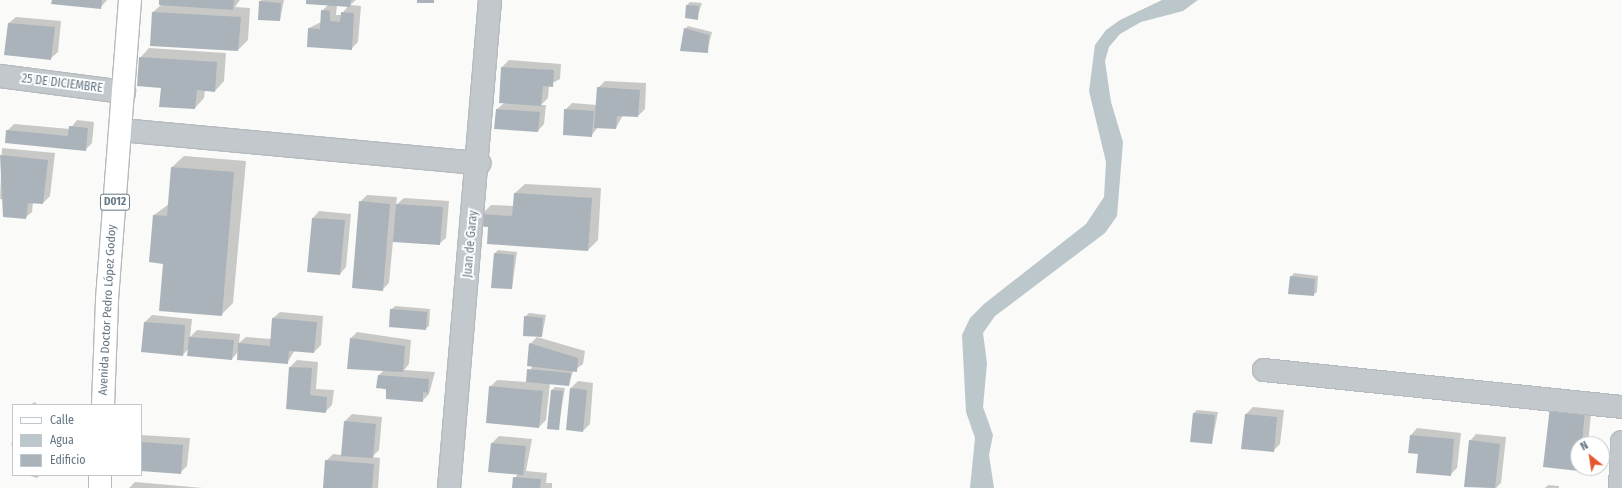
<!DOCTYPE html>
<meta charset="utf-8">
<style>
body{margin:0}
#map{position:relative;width:1622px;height:488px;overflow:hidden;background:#fafaf8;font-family:"Fira Sans Condensed",sans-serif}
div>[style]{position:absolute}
.water>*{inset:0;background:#bbc7cb}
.shadow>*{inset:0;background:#0003}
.building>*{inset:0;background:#aab3b9}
.roads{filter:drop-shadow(1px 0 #b5babe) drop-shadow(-1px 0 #b5babe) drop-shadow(0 1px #b5babe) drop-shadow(0 -1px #b5babe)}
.street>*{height:22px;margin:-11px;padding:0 11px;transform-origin:11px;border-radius:11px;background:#c3c8cc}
.primary>*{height:22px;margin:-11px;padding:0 11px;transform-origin:11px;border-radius:11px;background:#fff}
span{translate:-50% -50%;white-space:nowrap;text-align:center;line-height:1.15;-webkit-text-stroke:4px #fff;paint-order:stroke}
.shield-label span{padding:1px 3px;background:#fff;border:1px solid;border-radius:3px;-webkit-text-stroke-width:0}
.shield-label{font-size:11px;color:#657683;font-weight:700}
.street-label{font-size:12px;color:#657683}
.legend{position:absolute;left:12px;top:404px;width:130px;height:72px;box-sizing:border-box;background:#fff;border:1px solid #c1c8cd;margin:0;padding:5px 7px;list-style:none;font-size:12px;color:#657683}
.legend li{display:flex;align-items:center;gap:8px;height:20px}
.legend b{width:20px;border:1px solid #c1c8cd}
.north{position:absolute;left:1570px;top:436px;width:40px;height:40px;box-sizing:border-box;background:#fff;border:1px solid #c1c8cd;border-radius:50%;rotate:330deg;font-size:11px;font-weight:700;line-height:16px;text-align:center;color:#657683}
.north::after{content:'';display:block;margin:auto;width:14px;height:18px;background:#e4572e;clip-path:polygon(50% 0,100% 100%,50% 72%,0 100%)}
</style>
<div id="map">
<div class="water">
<i style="clip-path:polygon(1162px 0,1198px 0,1183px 11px,1141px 22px,1120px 34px,1109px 47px,1105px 61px,1111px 102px,1123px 142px,1117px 216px,1105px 233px,995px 316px,983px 333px,987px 363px,983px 407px,993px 435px,989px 455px,994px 488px,970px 488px,975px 438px,966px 412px,962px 335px,970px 318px,984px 304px,1086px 224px,1104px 197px,1106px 162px,1089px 91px,1095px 45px,1106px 30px,1120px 20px)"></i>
</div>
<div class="shadow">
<i style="clip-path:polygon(53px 0,107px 0,100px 8px)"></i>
<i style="clip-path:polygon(160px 0,240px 0,235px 7px,250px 8px,248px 40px,238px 50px,153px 12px,161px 5px)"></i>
<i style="clip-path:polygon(284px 0,280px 20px,260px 1px,262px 0)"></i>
<i style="clip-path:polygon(evenodd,307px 0,356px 0,350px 5px,361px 6px,358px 42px,351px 49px,309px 28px,321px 22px,322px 11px,328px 5px,307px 0,337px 5px,348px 6px,341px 15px,336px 15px,337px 5px)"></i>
<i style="clip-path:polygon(690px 2px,702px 3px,697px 18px,687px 5px)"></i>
<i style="clip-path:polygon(16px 17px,61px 21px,58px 52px,51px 58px,9px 23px)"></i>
<i style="clip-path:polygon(688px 26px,712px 32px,707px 52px,685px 29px)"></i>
<i style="clip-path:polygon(149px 48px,226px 53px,224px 81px,215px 91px,205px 90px,204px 98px,195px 108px,162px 87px,140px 58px)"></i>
<i style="clip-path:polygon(509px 60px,561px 64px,560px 79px,549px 85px,548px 98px,541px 105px,546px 105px,544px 124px,538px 131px,497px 109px,504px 103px,500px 102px,502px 67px)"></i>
<i style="clip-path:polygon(605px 81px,646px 83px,645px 109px,638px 116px,623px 115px,616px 128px,598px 127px,591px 136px,565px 110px,572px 103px,597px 105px,598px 88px)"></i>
<i style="clip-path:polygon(77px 120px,94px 122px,92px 143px,85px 150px,7px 131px,14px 124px,70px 129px)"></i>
<i style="clip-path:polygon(2px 148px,55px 153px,50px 196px,43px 203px,33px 202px,32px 212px,25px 218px,6px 200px,0 199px)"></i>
<i style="clip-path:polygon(184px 156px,246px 161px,233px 303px,221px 315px,164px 263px,154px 215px,169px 204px,172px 167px)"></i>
<i style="clip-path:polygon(525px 184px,601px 188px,598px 240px,588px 250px,489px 226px,481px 215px,491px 205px,514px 206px,515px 193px)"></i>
<i style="clip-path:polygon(367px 195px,397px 197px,396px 205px,404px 198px,449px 201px,446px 238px,439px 244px,393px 241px,389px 283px,382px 290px,360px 202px)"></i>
<i style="clip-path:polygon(319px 211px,351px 214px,346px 267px,340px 274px,308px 271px,313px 218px)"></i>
<i style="clip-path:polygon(498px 250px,517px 252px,512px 288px,495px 253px)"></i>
<i style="clip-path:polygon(1294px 273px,1318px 276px,1317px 292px,1313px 295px,1291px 277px)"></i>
<i style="clip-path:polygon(395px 306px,430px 309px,429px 326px,425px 329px,391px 310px)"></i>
<i style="clip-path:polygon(280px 312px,323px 316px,321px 345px,314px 352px,295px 350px,287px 363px,238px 352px,232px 359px,189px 348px,183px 355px,145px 322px,152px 315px,192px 319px,190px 337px,197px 330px,240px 334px,239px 343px,246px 337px,271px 339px,273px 318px)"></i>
<i style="clip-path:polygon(529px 313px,546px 315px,542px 336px,525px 317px)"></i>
<i style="clip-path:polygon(357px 332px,411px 340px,409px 364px,404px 370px,435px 372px,429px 394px,422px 401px,378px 387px,379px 375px,384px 370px,350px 339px)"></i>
<i style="clip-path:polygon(537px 337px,585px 351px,583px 364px,573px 371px,569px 385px,550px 383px,546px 420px,539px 427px,487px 422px,490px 387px,497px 380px,527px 382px,532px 366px,530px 344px)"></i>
<i style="clip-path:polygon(297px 360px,318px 362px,316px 389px,334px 390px,332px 405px,325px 412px,287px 408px,290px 367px)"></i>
<i style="clip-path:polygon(578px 381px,593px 383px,590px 424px,583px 431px,571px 388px)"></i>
<i style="clip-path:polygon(555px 387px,565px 388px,558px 429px,552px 390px)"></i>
<i style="clip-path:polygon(34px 402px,39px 405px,31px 405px)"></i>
<i style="clip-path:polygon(1592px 404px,1588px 444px,1578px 444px,1580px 468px,1544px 466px)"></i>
<i style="clip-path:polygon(1253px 407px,1284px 410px,1280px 444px,1273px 451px,1242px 448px,1246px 414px)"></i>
<i style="clip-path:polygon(1197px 410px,1218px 412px,1212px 443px,1194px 413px)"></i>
<i style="clip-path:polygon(352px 414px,382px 417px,379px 450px,372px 457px,380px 458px,378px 488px,324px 488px,326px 461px,333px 454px,342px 455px,345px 421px)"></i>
<i style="clip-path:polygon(1417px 428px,1461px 433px,1457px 468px,1450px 475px,1419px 453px,1411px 435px)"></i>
<i style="clip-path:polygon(1476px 434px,1506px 437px,1501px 483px,1496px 488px,1465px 486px,1470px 441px)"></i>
<i style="clip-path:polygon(141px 435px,190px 438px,187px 466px,180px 473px,141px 470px)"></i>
<i style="clip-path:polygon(499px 436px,532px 439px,526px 471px,547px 473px,546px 483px,552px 483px,552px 488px,513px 488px,517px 474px,492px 443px)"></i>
<i style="clip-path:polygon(13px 439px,13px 446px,11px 445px)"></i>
<i style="clip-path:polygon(27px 475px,40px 475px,37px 478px)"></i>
<i style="clip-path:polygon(135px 482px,203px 488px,129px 488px)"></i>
<i style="clip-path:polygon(1548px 485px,1559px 486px,1559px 488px,1545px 488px)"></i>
</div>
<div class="building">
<i style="clip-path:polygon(52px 0,102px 0,101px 9px,51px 4px)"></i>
<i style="clip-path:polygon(159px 0,234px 0,233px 10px,159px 5px)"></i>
<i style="clip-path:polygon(306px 0,351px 0,350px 7px,306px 4px)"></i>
<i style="clip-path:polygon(417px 0,434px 0,434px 3px,417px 3px)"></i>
<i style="clip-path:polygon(259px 1px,281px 3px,280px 21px,258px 20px)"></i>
<i style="clip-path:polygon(686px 5px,699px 6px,698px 20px,685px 18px)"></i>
<i style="clip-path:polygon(321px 10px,330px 11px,330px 21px,340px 22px,341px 12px,354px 13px,352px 50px,307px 47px,308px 28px,320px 29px)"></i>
<i style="clip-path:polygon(152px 12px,241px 17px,238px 51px,150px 46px)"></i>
<i style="clip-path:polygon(8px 23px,55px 27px,51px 60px,4px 55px)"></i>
<i style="clip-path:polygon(684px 28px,709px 35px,708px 53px,680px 51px)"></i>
<i style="clip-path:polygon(139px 57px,217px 62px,215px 92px,197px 90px,195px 109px,159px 107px,161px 88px,137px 86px)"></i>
<i style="clip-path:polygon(501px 67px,554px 70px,553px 87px,543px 86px,541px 106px,499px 103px)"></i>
<i style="clip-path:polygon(597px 87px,640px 90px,638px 117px,617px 116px,616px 129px,594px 128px)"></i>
<i style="clip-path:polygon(496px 109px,540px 112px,538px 132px,494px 129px)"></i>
<i style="clip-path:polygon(564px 109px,594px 111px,592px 137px,563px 135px)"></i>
<i style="clip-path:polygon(69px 126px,88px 128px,86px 151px,5px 143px,6px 130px,68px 136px)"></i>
<i style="clip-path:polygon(0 155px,48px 160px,43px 204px,28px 203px,26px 219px,3px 217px)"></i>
<i style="clip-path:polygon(171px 167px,234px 172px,222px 316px,159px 311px,163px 264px,149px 262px,153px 215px,167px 216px)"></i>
<i style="clip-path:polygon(514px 193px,592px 198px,588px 251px,487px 244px,488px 227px,479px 226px,480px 214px,512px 216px)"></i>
<i style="clip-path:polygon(359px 201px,390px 204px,383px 291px,352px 288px)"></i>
<i style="clip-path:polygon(396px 204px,443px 207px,440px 245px,393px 242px)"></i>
<i style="clip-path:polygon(312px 218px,345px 220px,340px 275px,307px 272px)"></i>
<i style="clip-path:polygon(494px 253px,514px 255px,512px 289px,491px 288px)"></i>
<i style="clip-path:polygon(1290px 276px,1315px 279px,1314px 296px,1288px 294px)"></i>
<i style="clip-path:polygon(390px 309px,427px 312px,426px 330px,389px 327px)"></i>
<i style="clip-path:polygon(524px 316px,543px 318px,542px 337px,523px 336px)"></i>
<i style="clip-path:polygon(272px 318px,317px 322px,314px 353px,289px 351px,288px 364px,237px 360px,238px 343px,270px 346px)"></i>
<i style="clip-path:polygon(144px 322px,185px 325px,183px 356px,141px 352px)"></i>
<i style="clip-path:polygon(189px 337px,234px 340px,232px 360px,187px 356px)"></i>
<i style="clip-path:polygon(350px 338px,405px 346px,403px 372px,347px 369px)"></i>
<i style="clip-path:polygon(529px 343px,578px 358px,577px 372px,527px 366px)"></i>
<i style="clip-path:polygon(289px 367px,312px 368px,310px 395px,327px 397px,326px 413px,286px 409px)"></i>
<i style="clip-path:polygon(527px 369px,571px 373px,569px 386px,526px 382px)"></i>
<i style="clip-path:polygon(378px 375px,429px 379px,428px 393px,423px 392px,423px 402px,386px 399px,386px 389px,376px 388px)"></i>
<i style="clip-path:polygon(489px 386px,543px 391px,539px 428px,486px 423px)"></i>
<i style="clip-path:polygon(570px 388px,587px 390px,583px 432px,566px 430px)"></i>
<i style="clip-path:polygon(551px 390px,563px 391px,559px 430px,547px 429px)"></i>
<i style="clip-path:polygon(1550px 407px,1585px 410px,1582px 444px,1578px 444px,1579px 471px,1543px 467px)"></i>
<i style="clip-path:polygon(1193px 413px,1215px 415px,1212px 444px,1190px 442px)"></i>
<i style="clip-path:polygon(1245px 414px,1277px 417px,1274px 452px,1241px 449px)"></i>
<i style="clip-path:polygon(344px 421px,376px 424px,373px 458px,341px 456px)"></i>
<i style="clip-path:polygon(1410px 435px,1454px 439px,1451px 476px,1416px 473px,1418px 454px,1408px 453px)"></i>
<i style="clip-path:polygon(1469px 440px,1500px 444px,1495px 488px,1464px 487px)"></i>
<i style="clip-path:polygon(141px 442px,183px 445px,181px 474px,141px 471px)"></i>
<i style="clip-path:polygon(491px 443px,526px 446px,523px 475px,488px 472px)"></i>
<i style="clip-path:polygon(325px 460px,374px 464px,372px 488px,323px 488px)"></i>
<i style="clip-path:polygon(513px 477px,541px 479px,540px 488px,512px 488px)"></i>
</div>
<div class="roads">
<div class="street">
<i style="left:0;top:76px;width:125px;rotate:7.4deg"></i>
<i style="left:121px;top:130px;width:360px;rotate:5.3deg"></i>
<i style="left:1264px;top:370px;width:360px;rotate:5.9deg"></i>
<i style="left:449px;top:488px;width:490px;rotate:-85.2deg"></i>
<i style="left:1620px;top:488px;width:46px;rotate:-87.5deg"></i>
</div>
<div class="primary">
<i style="left:103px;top:405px;width:106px;rotate:-87.8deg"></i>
<i style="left:107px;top:299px;width:300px;rotate:-85.6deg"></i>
<i style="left:100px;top:488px;width:13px;rotate:-90deg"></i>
</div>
</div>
<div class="shield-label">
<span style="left:115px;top:202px">D012</span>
</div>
<div class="street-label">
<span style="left:62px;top:84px;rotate:7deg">25 DE DICIEMBRE</span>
<span style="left:471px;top:244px;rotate:-85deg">Juan de Garay</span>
<span style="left:108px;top:310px;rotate:-87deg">Avenida Doctor Pedro López Godoy</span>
</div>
<ul class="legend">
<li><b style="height:5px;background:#fff"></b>Calle</li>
<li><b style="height:11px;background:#bbc7cb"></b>Agua</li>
<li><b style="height:11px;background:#aab3b9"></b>Edificio</li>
</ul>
<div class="north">N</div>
</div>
